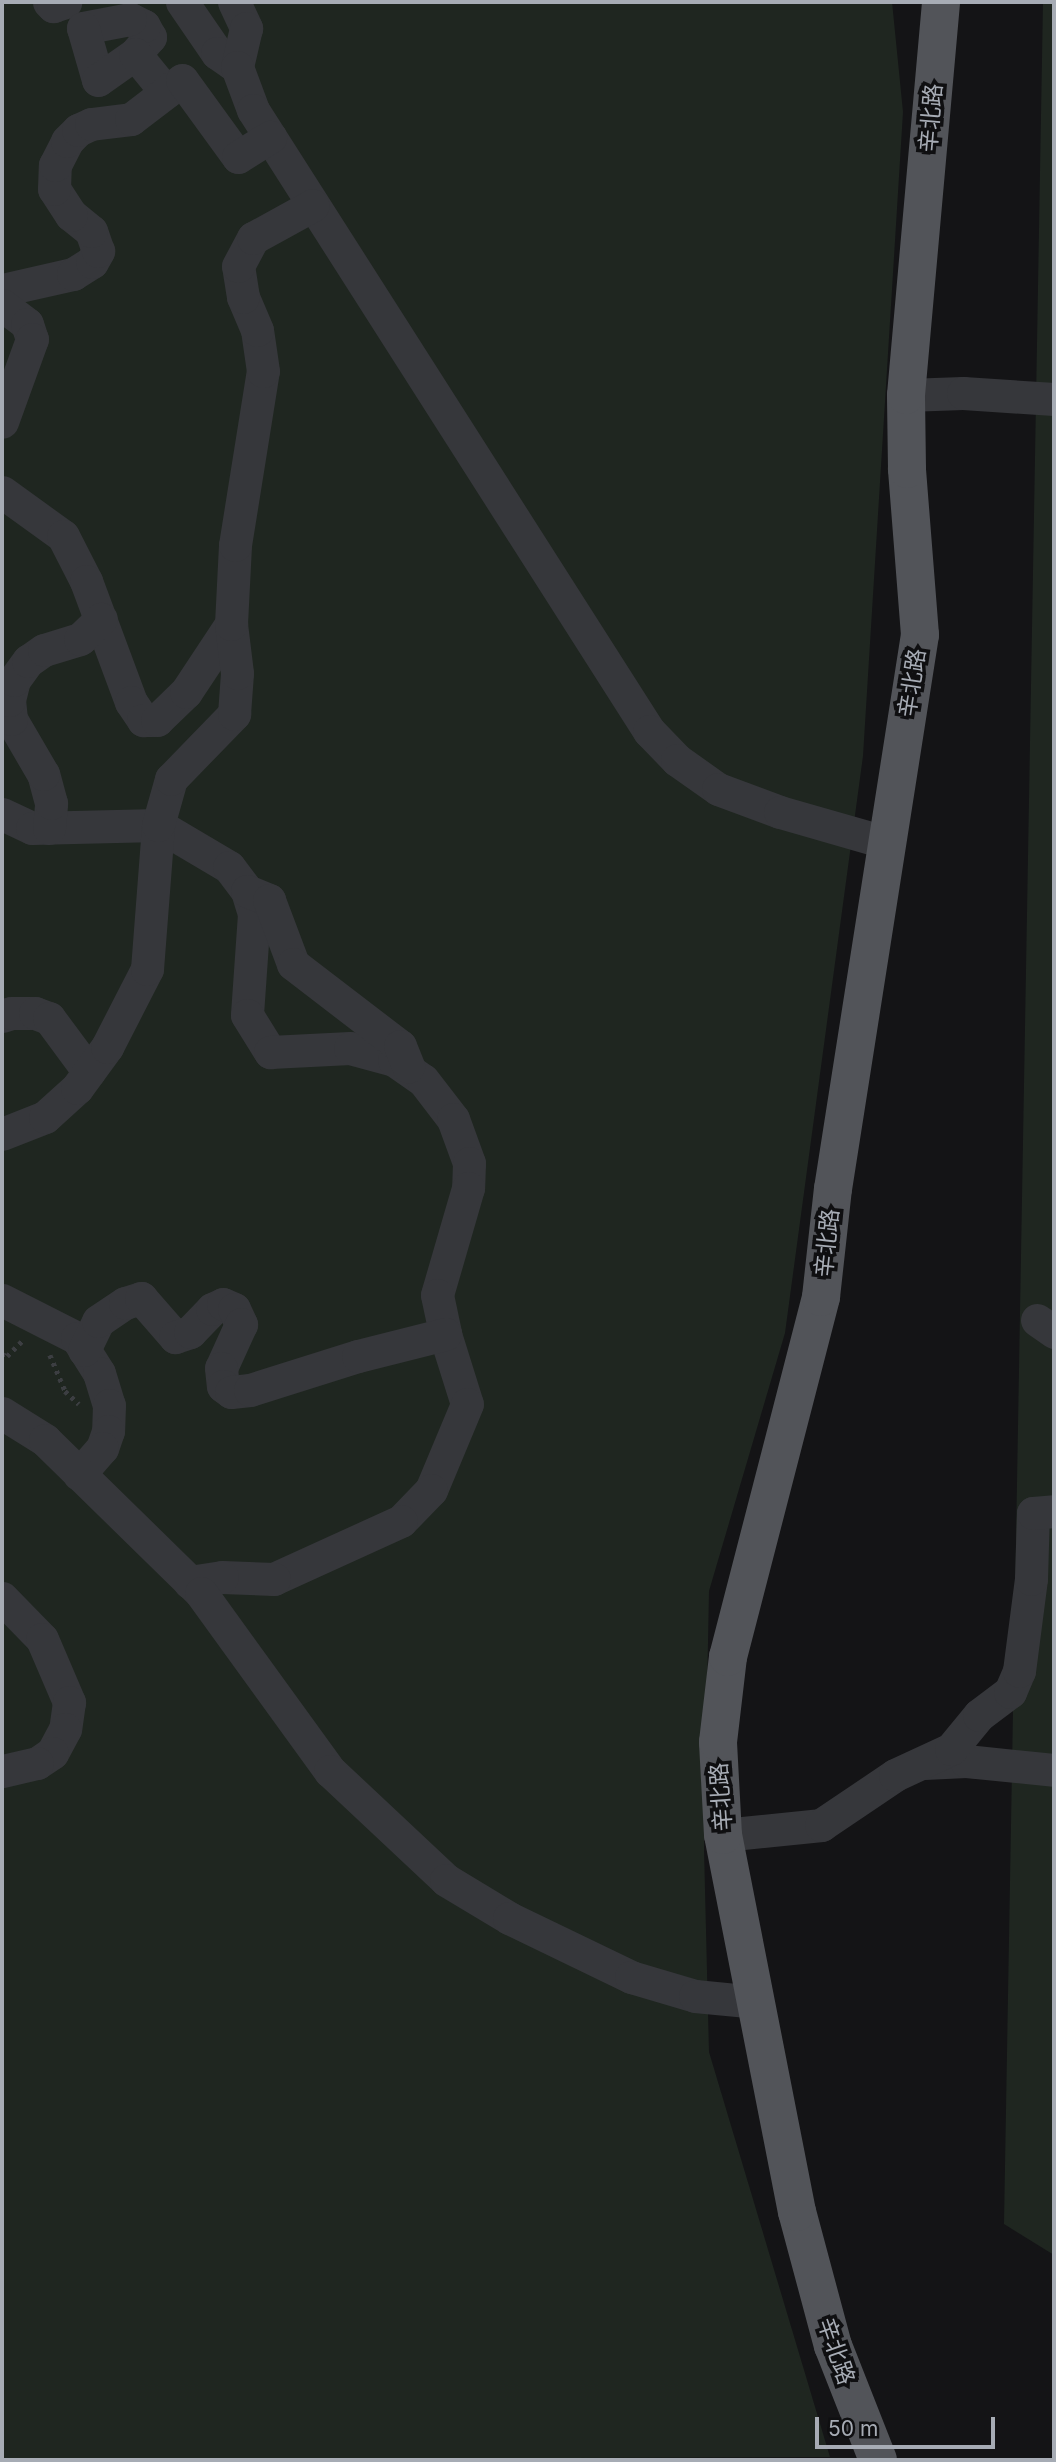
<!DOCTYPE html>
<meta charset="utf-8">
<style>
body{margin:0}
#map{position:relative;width:1056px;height:2462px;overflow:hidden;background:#141416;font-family:Inter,"Noto Sans SC",sans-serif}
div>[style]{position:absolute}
.green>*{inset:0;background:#1f2620}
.path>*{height:4.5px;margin-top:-2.25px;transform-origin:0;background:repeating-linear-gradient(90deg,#3c3e42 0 3.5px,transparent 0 8.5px)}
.minor>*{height:33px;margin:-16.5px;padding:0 16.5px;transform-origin:16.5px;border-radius:16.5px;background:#36373b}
.major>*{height:38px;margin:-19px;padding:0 19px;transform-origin:19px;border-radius:19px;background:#525459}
span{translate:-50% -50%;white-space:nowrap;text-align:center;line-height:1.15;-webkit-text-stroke:7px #0f0f11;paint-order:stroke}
.street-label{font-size:23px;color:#a7acb5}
.frame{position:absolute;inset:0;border:4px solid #a7acb5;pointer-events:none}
.scale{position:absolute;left:815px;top:2417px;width:180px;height:32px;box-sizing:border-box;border:4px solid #a7acb5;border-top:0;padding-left:9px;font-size:21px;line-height:24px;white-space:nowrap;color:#a7acb5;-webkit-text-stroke:5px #0f0f11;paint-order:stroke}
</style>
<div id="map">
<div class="green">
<i style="clip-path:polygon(2px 2px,892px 2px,903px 112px,863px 756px,785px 1333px,709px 1591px,704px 1849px,709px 2052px,830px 2457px,2px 2460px)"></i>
<i style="clip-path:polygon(1043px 2px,1054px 2px,1054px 2255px,1004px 2224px)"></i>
</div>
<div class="path">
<i style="left:2px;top:1354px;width:5px;rotate:22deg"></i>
<i style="left:7px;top:1356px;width:21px;rotate:-45deg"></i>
<i style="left:50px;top:1355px;width:39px;rotate:67deg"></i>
<i style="left:65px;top:1391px;width:19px;rotate:43deg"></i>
</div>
<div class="minor">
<i style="left:49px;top:2px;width:6px;rotate:45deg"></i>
<i style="left:53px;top:6px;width:13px;rotate:-18deg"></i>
<i style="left:182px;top:2px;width:62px;rotate:55.5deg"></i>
<i style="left:217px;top:53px;width:24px;rotate:35deg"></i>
<i style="left:234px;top:2px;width:29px;rotate:65deg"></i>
<i style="left:246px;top:28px;width:40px;rotate:103deg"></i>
<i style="left:237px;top:67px;width:46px;rotate:69.6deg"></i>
<i style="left:253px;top:110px;width:737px;rotate:57.48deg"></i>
<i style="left:649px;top:731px;width:40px;rotate:46deg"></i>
<i style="left:677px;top:760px;width:50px;rotate:35.3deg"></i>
<i style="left:718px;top:789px;width:66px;rotate:20.4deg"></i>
<i style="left:780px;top:812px;width:112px;rotate:16deg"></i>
<i style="left:135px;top:54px;width:23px;rotate:-49deg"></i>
<i style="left:150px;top:37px;width:13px;rotate:-119deg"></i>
<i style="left:144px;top:26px;width:16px;rotate:-153deg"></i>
<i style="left:130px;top:19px;width:48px;rotate:169.2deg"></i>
<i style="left:83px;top:28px;width:54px;rotate:73.9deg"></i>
<i style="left:98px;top:80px;width:45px;rotate:-35.1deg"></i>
<i style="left:135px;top:54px;width:49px;rotate:50.8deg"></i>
<i style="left:2px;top:290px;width:73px;rotate:-12.7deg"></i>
<i style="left:73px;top:274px;width:22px;rotate:-32deg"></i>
<i style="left:92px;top:262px;width:13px;rotate:-61deg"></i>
<i style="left:98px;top:251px;width:21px;rotate:-109deg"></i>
<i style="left:91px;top:231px;width:26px;rotate:-141deg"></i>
<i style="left:71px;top:215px;width:31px;rotate:-123deg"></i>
<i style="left:54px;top:189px;width:24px;rotate:-88deg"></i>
<i style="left:55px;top:165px;width:27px;rotate:-63deg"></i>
<i style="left:67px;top:141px;width:16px;rotate:-45deg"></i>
<i style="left:78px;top:130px;width:14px;rotate:-25deg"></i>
<i style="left:91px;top:124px;width:40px;rotate:-7.1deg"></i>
<i style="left:131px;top:119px;width:64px;rotate:-37.4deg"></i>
<i style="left:182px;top:80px;width:95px;rotate:54deg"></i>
<i style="left:238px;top:157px;width:38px;rotate:-32deg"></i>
<i style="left:2px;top:305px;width:31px;rotate:37deg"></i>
<i style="left:27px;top:324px;width:16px;rotate:72deg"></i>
<i style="left:32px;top:339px;width:88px;rotate:109.9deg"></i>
<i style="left:906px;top:395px;width:57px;rotate:-2deg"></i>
<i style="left:963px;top:393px;width:91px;rotate:3.8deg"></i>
<i style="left:2px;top:492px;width:75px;rotate:35.8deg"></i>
<i style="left:63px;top:536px;width:51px;rotate:62.9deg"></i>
<i style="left:86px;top:581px;width:129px;rotate:69.6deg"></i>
<i style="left:131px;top:702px;width:22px;rotate:56deg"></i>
<i style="left:143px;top:720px;width:14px"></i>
<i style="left:157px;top:720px;width:40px;rotate:-44deg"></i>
<i style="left:186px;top:692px;width:82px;rotate:-56.5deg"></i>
<i style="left:2px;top:814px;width:33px;rotate:25deg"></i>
<i style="left:32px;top:828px;width:126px;rotate:-1.4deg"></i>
<i style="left:158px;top:825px;width:82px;rotate:30.6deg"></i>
<i style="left:229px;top:867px;width:30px;rotate:53deg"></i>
<i style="left:247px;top:891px;width:24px;rotate:73deg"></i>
<i style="left:254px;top:914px;width:101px;rotate:94deg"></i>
<i style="left:247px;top:1015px;width:44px;rotate:58.1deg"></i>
<i style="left:270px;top:1052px;width:80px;rotate:-2.9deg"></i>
<i style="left:350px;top:1048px;width:46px;rotate:15.3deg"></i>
<i style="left:394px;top:1060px;width:35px;rotate:35deg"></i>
<i style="left:423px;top:1080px;width:49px;rotate:52.4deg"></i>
<i style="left:453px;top:1119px;width:47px;rotate:70deg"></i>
<i style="left:469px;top:1163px;width:25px;rotate:92deg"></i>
<i style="left:468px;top:1188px;width:111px;rotate:106.2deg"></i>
<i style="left:437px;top:1295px;width:40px;rotate:78deg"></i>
<i style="left:445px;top:1334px;width:73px;rotate:72.6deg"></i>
<i style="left:467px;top:1404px;width:93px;rotate:112.7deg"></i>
<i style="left:431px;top:1490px;width:43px;rotate:134.1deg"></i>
<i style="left:401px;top:1521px;width:140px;rotate:155.5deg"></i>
<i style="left:274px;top:1579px;width:52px;rotate:-177.8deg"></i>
<i style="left:222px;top:1577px;width:33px;rotate:171deg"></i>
<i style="left:49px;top:828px;width:25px;rotate:-85deg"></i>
<i style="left:51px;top:803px;width:30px;rotate:-105deg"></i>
<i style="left:43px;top:774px;width:64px;rotate:-120.2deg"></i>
<i style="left:11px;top:719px;width:19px;rotate:-96deg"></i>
<i style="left:9px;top:700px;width:21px;rotate:-76deg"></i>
<i style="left:14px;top:680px;width:24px;rotate:-54deg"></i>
<i style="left:28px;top:661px;width:19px;rotate:-35deg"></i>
<i style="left:44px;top:650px;width:38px;rotate:-17deg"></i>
<i style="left:80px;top:639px;width:29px;rotate:-44deg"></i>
<i style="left:247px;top:891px;width:24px;rotate:22deg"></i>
<i style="left:269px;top:900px;width:68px;rotate:69.4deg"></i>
<i style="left:293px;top:964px;width:135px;rotate:37.5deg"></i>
<i style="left:400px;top:1046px;width:22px;rotate:68deg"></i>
<i style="left:2px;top:1016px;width:9px;rotate:-18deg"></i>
<i style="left:11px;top:1013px;width:24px"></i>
<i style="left:35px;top:1013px;width:15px;rotate:20deg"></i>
<i style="left:49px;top:1018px;width:67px;rotate:53.5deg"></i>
<i style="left:2px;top:1134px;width:46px;rotate:-21.6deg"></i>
<i style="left:45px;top:1117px;width:43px;rotate:-42.2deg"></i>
<i style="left:77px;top:1088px;width:51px;rotate:-53.8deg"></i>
<i style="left:107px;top:1047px;width:88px;rotate:-62.9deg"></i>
<i style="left:147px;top:969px;width:144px;rotate:-85.6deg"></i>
<i style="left:158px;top:825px;width:48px;rotate:-74.2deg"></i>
<i style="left:171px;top:779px;width:91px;rotate:-45.9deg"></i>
<i style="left:234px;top:714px;width:41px;rotate:-85.8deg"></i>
<i style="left:237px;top:673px;width:49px;rotate:-97deg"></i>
<i style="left:231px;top:624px;width:79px;rotate:-87.1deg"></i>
<i style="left:235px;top:545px;width:176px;rotate:-80.9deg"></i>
<i style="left:263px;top:371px;width:41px;rotate:-98.3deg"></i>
<i style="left:257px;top:330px;width:36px;rotate:-113deg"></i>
<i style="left:243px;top:297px;width:31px;rotate:-99deg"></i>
<i style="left:238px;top:266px;width:32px;rotate:-62deg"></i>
<i style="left:253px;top:238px;width:68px;rotate:-28.8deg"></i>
<i style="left:2px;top:1300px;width:84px;rotate:26.9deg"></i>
<i style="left:77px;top:1338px;width:41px;rotate:57.8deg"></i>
<i style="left:99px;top:1373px;width:34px;rotate:73deg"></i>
<i style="left:109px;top:1405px;width:26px;rotate:92deg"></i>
<i style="left:108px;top:1431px;width:18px;rotate:109deg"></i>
<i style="left:102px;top:1448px;width:35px;rotate:131deg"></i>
<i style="left:1037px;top:1320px;width:21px;rotate:35deg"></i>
<i style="left:84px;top:1350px;width:32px;rotate:-64deg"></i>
<i style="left:98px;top:1321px;width:32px;rotate:-34deg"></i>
<i style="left:125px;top:1303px;width:17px;rotate:-17deg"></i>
<i style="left:141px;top:1298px;width:52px;rotate:48.9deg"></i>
<i style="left:175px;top:1337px;width:16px;rotate:-18deg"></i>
<i style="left:190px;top:1332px;width:32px;rotate:-46deg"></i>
<i style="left:212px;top:1309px;width:12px;rotate:-24deg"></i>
<i style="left:223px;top:1304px;width:12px;rotate:24deg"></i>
<i style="left:234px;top:1309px;width:17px;rotate:65deg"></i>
<i style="left:241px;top:1324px;width:48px;rotate:114.4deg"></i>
<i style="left:221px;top:1368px;width:18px;rotate:84deg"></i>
<i style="left:223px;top:1386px;width:10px;rotate:37deg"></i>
<i style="left:231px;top:1392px;width:19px;rotate:-6deg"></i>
<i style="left:250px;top:1390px;width:113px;rotate:-17.5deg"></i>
<i style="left:358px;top:1356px;width:90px;rotate:-14.2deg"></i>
<i style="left:2px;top:1413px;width:51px;rotate:32.1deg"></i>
<i style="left:45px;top:1440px;width:219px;rotate:44.4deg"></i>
<i style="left:201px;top:1593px;width:220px;rotate:54.1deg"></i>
<i style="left:330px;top:1771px;width:159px;rotate:43.2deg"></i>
<i style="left:446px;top:1880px;width:74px;rotate:31.1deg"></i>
<i style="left:509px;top:1918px;width:136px;rotate:25.8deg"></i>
<i style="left:631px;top:1977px;width:67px;rotate:16.5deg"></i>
<i style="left:695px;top:1996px;width:61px;rotate:5.6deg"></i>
<i style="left:2px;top:1598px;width:57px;rotate:45.7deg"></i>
<i style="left:42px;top:1639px;width:69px;rotate:66.8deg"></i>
<i style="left:69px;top:1702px;width:27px;rotate:98deg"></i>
<i style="left:65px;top:1729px;width:27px;rotate:118deg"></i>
<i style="left:52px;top:1753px;width:18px;rotate:146deg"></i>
<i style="left:37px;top:1763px;width:36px;rotate:167deg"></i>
<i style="left:924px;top:1763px;width:42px;rotate:-2.7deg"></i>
<i style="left:966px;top:1761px;width:88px;rotate:5.8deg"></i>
<i style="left:723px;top:1835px;width:99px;rotate:-5.8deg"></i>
<i style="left:821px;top:1825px;width:89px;rotate:-34deg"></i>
<i style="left:895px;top:1775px;width:62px;rotate:-24.9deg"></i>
<i style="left:951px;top:1749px;width:44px;rotate:-50.5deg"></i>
<i style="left:979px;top:1715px;width:39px;rotate:-37deg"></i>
<i style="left:1010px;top:1692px;width:23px;rotate:-67deg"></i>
<i style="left:1019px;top:1671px;width:93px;rotate:-82.6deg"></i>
<i style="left:1031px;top:1579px;width:66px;rotate:-88.3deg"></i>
<i style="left:1033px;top:1513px;width:21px;rotate:-5deg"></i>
</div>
<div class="major">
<i style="left:878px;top:2460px;width:123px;rotate:-111.5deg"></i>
<i style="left:833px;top:2346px;width:139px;rotate:-105deg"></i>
<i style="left:797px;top:2212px;width:384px;rotate:-101.1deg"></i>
<i style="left:723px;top:1835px;width:93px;rotate:-93.1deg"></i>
<i style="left:718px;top:1742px;width:86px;rotate:-83.3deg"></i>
<i style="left:728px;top:1657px;width:372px;rotate:-75.5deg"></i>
<i style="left:821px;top:1297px;width:109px;rotate:-83.7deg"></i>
<i style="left:833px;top:1189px;width:561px;rotate:-81.08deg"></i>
<i style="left:920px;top:635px;width:167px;rotate:-94.5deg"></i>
<i style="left:907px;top:469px;width:74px;rotate:-90.8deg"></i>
<i style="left:906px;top:395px;width:395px;rotate:-84.9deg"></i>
</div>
<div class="street-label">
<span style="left:931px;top:118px;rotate:-85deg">辛北路</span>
<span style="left:912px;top:683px;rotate:-81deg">辛北路</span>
<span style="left:827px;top:1243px;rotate:-84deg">辛北路</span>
<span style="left:721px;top:1797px;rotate:-94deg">辛北路</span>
<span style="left:836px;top:2351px;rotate:71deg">辛北路</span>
</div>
<div class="frame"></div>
<div class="scale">50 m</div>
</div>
